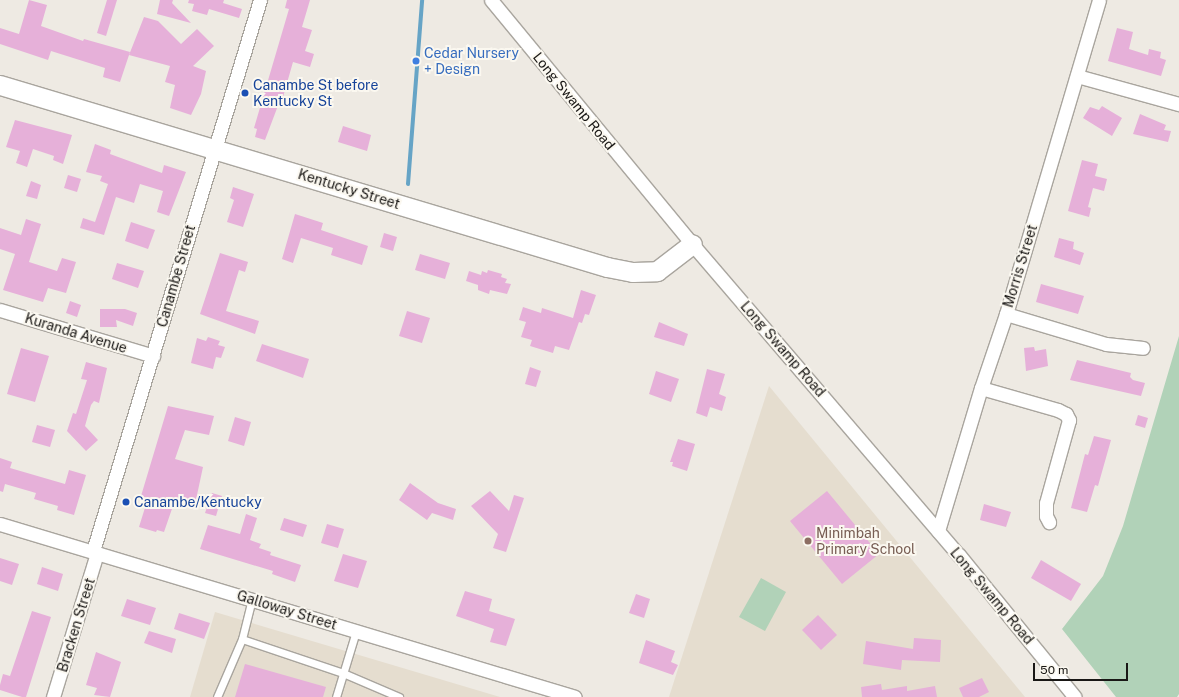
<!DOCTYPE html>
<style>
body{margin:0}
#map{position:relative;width:1179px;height:697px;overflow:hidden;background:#eeeae3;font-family:"Public Sans",sans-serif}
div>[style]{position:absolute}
.built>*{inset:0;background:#e5ddcf}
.green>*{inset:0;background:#b1d2b8}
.stream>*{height:4px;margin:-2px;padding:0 2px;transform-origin:2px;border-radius:2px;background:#66a4c6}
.building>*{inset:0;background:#e6b0d9}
.roads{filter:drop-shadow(1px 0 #a9a59e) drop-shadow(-1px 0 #a9a59e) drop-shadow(0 1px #a9a59e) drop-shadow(0 -1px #a9a59e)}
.lane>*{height:7px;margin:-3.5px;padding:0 3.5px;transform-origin:3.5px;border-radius:3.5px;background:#fff}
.street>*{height:13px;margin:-6.5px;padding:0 6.5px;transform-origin:6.5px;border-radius:6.5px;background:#fff}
.secondary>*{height:19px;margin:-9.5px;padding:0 9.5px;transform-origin:9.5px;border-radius:9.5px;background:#fff}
.dots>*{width:11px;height:11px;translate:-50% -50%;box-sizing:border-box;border:2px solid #fbf8f0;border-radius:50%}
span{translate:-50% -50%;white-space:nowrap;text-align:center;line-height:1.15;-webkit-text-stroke:4px #fbf8f0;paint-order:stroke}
.shop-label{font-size:14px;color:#366cbe}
.left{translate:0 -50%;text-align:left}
.transit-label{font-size:14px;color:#164399}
.street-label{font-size:14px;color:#191715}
.education-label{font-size:14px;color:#785e54}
.scale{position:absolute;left:1033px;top:663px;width:95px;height:18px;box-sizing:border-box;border:2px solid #191715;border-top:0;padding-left:5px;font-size:12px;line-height:14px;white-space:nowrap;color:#191715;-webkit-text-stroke:3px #fbf8f0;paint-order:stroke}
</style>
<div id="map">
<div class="built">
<i style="clip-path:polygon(769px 386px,1025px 697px,669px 697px)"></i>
<i style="clip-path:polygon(215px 612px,500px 697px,190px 697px)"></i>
</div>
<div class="green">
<i style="clip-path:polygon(1179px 336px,1179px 694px,1177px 697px,1116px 697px,1062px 629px,1103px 576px,1123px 526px)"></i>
<i style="clip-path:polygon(761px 578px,786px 592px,765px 631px,739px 617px)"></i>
</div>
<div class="stream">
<i style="left:408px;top:184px;width:185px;rotate:-85.6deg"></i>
</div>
<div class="building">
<i style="clip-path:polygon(29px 0,47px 5px,41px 26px,83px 41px,84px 39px,130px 52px,120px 82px,103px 77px,105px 68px,51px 51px,48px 60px,0 44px,0 28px,19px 34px)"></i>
<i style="clip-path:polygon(107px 0,117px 0,106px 36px,97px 33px)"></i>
<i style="clip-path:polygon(160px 0,173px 0,172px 3px,191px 23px,157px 14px)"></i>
<i style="clip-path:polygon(189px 0,224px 0,223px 3px,242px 9px,239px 18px,209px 9px,207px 15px,192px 11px,194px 4px,188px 3px)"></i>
<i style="clip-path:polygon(287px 0,310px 0,302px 27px,312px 30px,305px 51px,314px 54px,310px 67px,293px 62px,281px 104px,279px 103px,265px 140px,255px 137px,257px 129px,254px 128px,289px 9px,285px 8px)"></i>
<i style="clip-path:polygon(144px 17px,158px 21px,181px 44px,197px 29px,214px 46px,193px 66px,206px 71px,201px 94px,191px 115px,170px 108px,175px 85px,165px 82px,170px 66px,129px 55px)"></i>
<i style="clip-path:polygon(1117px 28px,1133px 32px,1129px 49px,1148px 55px,1149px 49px,1161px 52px,1160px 58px,1166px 60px,1161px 76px,1108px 61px)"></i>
<i style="clip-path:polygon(1102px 106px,1122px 118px,1112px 136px,1083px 118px,1090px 107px,1099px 110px)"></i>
<i style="clip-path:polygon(1140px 114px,1166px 125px,1164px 130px,1171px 131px,1168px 142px,1133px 134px)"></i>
<i style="clip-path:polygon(15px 120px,72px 135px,63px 164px,53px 160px,54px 156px,33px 149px,27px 167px,16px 163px,20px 151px,6px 147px)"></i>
<i style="clip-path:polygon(343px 126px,371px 135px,367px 151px,338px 142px)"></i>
<i style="clip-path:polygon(95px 144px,111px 150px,110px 154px,162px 173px,164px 165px,186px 172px,169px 216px,157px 212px,163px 191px,140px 184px,134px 203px,116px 197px,104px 235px,80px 228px,83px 218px,95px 222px,108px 184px,100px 181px,102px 176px,86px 172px)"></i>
<i style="clip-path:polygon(1082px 160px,1098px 164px,1095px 176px,1107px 179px,1104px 191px,1093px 188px,1088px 207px,1091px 208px,1089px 217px,1068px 211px)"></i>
<i style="clip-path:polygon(68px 175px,81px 179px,77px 192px,64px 188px)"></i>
<i style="clip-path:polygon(31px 181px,41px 185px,37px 199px,26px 196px)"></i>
<i style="clip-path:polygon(233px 187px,254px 194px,243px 227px,227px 222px,234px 200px,230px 198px)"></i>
<i style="clip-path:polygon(295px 214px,323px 223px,321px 230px,368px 246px,362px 265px,331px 255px,333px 248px,301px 238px,293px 263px,282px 259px)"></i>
<i style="clip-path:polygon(26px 219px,41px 224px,29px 262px,57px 271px,62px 258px,76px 262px,66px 293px,48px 288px,43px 302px,3px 290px,15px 254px,0 249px,0 228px,21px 235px)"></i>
<i style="clip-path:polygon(131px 222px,155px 230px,148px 249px,125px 241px)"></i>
<i style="clip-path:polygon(384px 233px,397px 237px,393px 251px,380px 247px)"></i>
<i style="clip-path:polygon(1059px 238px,1074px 242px,1073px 249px,1084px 253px,1080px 265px,1054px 257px)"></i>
<i style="clip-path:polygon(220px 253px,248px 262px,245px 272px,239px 270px,226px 311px,259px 321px,255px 334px,200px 314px)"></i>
<i style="clip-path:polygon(420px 254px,450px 263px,445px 279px,415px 270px)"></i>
<i style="clip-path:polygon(117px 263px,144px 271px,138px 288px,112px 279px)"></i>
<i style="clip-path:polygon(488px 270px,502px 274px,501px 277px,507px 279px,505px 283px,511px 284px,507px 294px,490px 290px,489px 294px,478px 290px,478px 285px,466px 281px,469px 271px,481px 275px,482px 271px,487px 273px)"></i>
<i style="clip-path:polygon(1041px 284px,1084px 296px,1078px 314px,1036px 302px)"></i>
<i style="clip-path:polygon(581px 290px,596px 295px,589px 315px,585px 314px,582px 323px,579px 322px,569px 350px,555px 346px,553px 353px,530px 346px,532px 340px,521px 337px,526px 322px,519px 320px,523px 307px,541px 313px,542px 308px,573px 318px)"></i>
<i style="clip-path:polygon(70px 301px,81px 305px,77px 317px,66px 313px)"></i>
<i style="clip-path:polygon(100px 309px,125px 309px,137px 313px,133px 326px,116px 320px,117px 327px,100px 327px)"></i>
<i style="clip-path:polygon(407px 311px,430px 318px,422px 343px,399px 336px)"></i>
<i style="clip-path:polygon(659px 322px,688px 334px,684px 346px,654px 337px)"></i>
<i style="clip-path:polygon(208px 337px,220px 341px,218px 345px,225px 347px,221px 358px,216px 357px,213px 369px,191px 363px,197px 338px,206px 341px)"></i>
<i style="clip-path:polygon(262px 344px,309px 359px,303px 378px,256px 361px)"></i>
<i style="clip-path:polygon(1034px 347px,1035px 351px,1046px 349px,1048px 366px,1026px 371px,1024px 348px)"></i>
<i style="clip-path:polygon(21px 348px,49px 356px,35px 402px,7px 394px)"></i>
<i style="clip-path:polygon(1077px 360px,1131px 373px,1130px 377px,1133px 380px,1145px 383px,1141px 396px,1070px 380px)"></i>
<i style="clip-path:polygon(86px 362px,107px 368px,99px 403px,94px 401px,91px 405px,85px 426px,98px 440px,86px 451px,67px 431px,73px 413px,76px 414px,87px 380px,81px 379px)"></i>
<i style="clip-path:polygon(530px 367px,541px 371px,536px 387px,525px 384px)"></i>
<i style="clip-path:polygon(707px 369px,725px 374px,719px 394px,726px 397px,722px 411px,710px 407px,707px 417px,696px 413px)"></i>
<i style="clip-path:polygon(656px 371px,679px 379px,671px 402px,649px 394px)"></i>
<i style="clip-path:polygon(168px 406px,214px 416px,209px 435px,185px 430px,175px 459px,203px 467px,194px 509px,174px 503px,164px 532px,157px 530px,156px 532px,139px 527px,148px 498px,141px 496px)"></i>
<i style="clip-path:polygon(1138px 415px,1148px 418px,1145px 428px,1135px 425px)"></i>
<i style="clip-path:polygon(235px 417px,251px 422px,244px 446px,228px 441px)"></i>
<i style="clip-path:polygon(37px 425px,55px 430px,50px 447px,32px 442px)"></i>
<i style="clip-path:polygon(1094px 436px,1111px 440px,1098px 486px,1095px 485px,1087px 512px,1071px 508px,1085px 454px,1088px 455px)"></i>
<i style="clip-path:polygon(678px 439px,695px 444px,687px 471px,672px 466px,673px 462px,670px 462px)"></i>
<i style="clip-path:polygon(0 458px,12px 462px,10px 468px,65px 484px,69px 470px,86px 475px,74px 515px,57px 510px,58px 506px,34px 499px,36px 493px,5px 484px,3px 492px,0 491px)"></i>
<i style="clip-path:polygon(410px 483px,438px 503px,456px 509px,453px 520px,432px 513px,427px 520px,399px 500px)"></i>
<i style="clip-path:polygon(490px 491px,509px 511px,514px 495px,524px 498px,506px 552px,493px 548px,498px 534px,471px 506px)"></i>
<i style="clip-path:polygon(827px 491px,879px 554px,842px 584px,790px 521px)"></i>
<i style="clip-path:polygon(212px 493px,222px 496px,216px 516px,205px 513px)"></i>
<i style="clip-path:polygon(984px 504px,1011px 512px,1006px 527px,980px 520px)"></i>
<i style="clip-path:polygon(246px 514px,257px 518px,250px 540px,261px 544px,259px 548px,271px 552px,270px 555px,301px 565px,295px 582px,272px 574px,273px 571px,200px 549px,208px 525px,240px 534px)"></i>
<i style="clip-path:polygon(284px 518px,307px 525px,303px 537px,280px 530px)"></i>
<i style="clip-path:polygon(327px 524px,344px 529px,338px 548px,321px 543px)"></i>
<i style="clip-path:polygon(343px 554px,367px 561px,358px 588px,334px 581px)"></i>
<i style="clip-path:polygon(0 558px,19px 564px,12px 585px,0 581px)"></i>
<i style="clip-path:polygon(1041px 560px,1081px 584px,1071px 601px,1031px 578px)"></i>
<i style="clip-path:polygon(42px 567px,63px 574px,58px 591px,37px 584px)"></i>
<i style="clip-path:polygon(465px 591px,492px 599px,489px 611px,515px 619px,506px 646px,490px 642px,494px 629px,456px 616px)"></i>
<i style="clip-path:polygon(636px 594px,650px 599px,644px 618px,629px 613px)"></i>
<i style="clip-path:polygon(127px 599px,156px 608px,150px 625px,121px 616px)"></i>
<i style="clip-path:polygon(32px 611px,51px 617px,26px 697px,22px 697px,0 690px,0 685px,3px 674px,10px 676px)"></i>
<i style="clip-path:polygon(179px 613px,210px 623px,204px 639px,174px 629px)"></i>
<i style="clip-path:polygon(818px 615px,837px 635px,821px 650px,802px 630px)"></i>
<i style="clip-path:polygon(149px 631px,176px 639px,172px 653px,144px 643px)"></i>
<i style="clip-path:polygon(914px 638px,941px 640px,940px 662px,902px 660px,901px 670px,863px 664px,866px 641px,913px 649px)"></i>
<i style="clip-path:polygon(646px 640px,675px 651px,671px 662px,678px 665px,673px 675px,639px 663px)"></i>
<i style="clip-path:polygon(96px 652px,121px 662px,110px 697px,94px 695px,97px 688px,86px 685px)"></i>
<i style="clip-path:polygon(245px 664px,326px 687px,323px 697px,235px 697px)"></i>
<i style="clip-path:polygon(982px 678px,989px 692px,979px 697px,963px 697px,959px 688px)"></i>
<i style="clip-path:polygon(881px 684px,882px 690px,907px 686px,907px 691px,935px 686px,937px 697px,862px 697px,861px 687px)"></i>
</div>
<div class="roads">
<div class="lane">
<i style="left:242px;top:639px;width:107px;rotate:18.6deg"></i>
<i style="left:343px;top:673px;width:61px;rotate:23.2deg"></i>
<i style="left:217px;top:697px;width:63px;rotate:-66.7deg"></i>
<i style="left:242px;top:639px;width:41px;rotate:-76deg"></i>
<i style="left:336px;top:697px;width:69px;rotate:-73.1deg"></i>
</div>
<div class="street">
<i style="left:491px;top:0;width:316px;rotate:50.5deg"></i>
<i style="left:692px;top:244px;width:410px;rotate:49.4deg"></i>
<i style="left:959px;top:555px;width:183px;rotate:50.8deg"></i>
<i style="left:1077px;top:76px;width:106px;rotate:15.4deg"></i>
<i style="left:0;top:310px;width:160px;rotate:16.7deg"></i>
<i style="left:1006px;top:314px;width:104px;rotate:16.7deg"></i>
<i style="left:1106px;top:344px;width:37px;rotate:6deg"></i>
<i style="left:981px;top:388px;width:80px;rotate:15.9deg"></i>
<i style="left:1058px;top:410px;width:9px;rotate:27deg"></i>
<i style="left:1066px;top:414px;width:7px;rotate:63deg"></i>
<i style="left:1069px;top:420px;width:86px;rotate:105.5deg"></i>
<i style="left:1046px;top:503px;width:13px;rotate:90deg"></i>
<i style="left:1046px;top:516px;width:7px;rotate:63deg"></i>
<i style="left:0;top:524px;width:600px;rotate:16.74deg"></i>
<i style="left:938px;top:531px;width:149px;rotate:-73.3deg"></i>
<i style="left:981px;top:388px;width:78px;rotate:-71.3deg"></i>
<i style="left:1006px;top:314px;width:327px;rotate:-73.5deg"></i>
<i style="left:93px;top:551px;width:576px;rotate:-73.14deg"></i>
<i style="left:53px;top:697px;width:151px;rotate:-73deg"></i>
</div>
<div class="secondary">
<i style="left:0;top:85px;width:634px;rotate:16.69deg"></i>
<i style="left:607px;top:267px;width:26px;rotate:11deg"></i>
<i style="left:633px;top:272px;width:24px;rotate:-2deg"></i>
<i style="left:657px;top:271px;width:44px;rotate:-37.6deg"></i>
</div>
</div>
<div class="dots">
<i style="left:416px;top:61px;background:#3f7fe0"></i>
<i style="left:245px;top:93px;background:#1a4fb4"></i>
<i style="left:126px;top:502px;background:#1a4fb4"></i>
<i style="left:808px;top:541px;background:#8d6e63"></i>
</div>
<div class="shop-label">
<span class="left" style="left:424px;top:61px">Cedar Nursery<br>+ Design</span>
</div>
<div class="transit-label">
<span class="left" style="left:253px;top:93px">Canambe St before<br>Kentucky St</span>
<span class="left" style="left:134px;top:502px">Canambe/Kentucky</span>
</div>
<div class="street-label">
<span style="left:574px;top:101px;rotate:51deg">Long Swamp Road</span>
<span style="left:349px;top:189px;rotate:17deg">Kentucky Street</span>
<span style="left:1020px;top:266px;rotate:-73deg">Morris Street</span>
<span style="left:176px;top:276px;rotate:-74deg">Canambe Street</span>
<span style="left:76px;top:333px;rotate:17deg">Kuranda Avenue</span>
<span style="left:783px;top:349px;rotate:49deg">Long Swamp Road</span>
<span style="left:992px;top:596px;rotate:50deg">Long Swamp Road</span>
<span style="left:287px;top:610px;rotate:17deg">Galloway Street</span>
<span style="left:76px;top:625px;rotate:-73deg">Bracken Street</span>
</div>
<div class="education-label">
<span class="left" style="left:816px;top:541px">Minimbah<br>Primary School</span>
</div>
<div class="scale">50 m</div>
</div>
